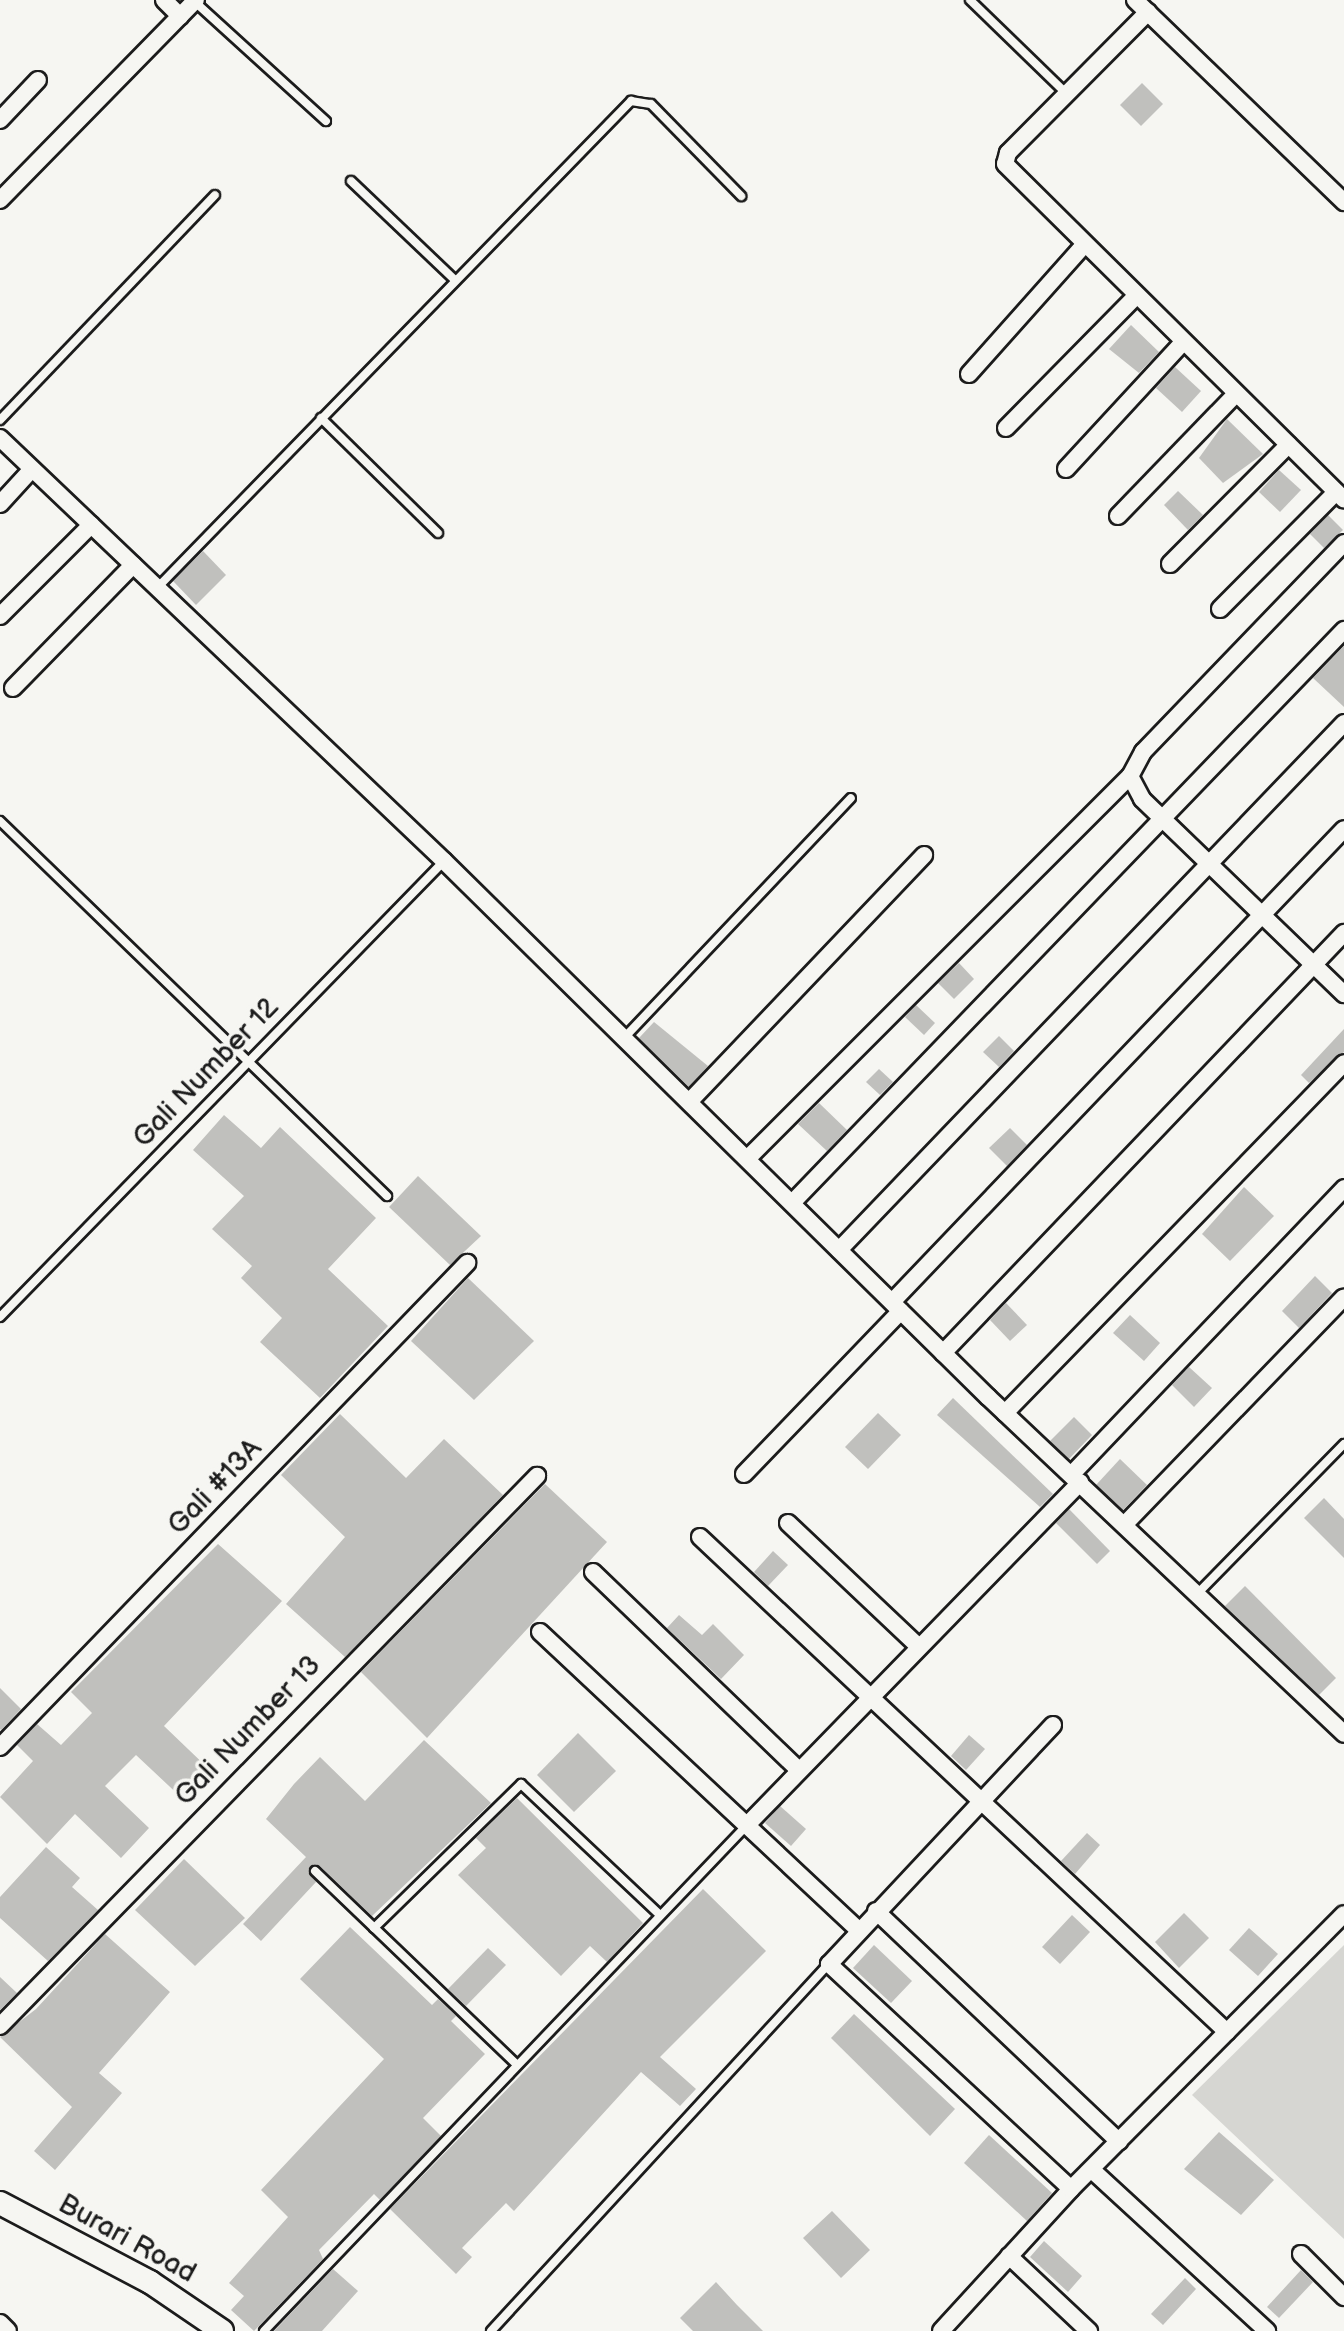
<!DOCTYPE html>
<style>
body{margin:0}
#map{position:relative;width:1344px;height:2331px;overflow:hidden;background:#f6f6f2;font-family:"Balsamiq Sans",sans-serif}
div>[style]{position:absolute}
.green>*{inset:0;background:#d6d6d2}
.building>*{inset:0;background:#c0c0bd}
.roads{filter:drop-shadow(2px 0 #1c1c1c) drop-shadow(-2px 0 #1c1c1c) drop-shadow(0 2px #1c1c1c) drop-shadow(0 -2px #1c1c1c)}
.service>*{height:8px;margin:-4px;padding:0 4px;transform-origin:4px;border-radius:4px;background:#f6f6f2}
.minor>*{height:16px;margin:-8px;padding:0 8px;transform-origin:8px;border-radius:8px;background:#f6f6f2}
.secondary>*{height:22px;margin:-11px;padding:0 11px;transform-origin:11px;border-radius:11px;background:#f6f6f2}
span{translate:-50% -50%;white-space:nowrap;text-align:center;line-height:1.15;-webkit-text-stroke:7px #f6f6f2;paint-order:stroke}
.street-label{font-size:28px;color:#1c1c1c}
</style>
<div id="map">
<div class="green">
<i style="clip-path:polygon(1344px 1945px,1344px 2239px,1192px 2095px)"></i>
</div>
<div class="building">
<i style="clip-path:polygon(1142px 83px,1163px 104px,1141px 126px,1120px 105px)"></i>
<i style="clip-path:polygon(1131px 325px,1159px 352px,1139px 373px,1109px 349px)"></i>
<i style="clip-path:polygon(1175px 367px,1201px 391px,1182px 412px,1156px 388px)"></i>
<i style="clip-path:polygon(1227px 419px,1263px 454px,1223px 483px,1199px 458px)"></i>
<i style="clip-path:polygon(1279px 470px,1301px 490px,1280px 512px,1259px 492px)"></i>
<i style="clip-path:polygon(1178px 491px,1203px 515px,1188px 530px,1164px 505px)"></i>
<i style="clip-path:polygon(1328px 515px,1343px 530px,1324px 548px,1310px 534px)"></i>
<i style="clip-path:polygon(203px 551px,226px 575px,196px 605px,173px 581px)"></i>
<i style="clip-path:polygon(1344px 646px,1344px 707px,1313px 678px)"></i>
<i style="clip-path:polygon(959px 963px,974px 979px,954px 999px,938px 983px)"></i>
<i style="clip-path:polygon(916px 1005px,935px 1023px,924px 1035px,905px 1017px)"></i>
<i style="clip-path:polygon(654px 1022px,708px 1066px,689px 1087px,639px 1038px)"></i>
<i style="clip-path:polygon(1344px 1029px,1344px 1052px,1309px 1083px,1301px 1075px)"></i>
<i style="clip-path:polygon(999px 1036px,1014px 1051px,999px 1067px,983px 1052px)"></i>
<i style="clip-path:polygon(879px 1069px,893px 1082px,880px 1095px,866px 1082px)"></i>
<i style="clip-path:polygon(819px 1103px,847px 1130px,827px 1151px,798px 1124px)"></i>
<i style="clip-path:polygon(224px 1115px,261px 1148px,280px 1127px,376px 1218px,328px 1269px,388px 1326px,320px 1398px,260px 1342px,282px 1318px,241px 1278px,252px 1266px,212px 1229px,244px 1196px,193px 1150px)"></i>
<i style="clip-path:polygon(1010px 1128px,1027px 1145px,1007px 1166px,989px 1148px)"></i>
<i style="clip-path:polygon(418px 1176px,481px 1236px,450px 1265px,389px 1207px)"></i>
<i style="clip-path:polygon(1244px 1187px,1274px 1216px,1230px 1261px,1202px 1234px)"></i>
<i style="clip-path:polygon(1315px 1276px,1332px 1293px,1299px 1328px,1282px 1311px)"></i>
<i style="clip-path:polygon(468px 1278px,534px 1341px,474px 1400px,411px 1341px)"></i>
<i style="clip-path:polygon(1006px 1303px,1027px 1325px,1010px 1341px,990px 1320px)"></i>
<i style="clip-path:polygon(1130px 1315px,1160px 1343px,1144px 1361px,1113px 1333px)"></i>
<i style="clip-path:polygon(1189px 1367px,1212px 1388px,1194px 1407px,1172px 1385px)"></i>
<i style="clip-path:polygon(953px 1398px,1053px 1494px,1040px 1507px,937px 1415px)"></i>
<i style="clip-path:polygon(878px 1413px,901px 1435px,868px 1469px,845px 1447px)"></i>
<i style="clip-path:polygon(340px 1414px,406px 1478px,444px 1439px,503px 1495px,345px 1657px,286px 1604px,345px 1537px,281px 1475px)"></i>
<i style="clip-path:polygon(1074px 1417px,1092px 1435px,1069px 1459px,1050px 1441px)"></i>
<i style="clip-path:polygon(1120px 1459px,1147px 1485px,1123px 1510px,1096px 1485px)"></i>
<i style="clip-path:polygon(545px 1484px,607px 1542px,427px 1738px,361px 1672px)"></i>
<i style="clip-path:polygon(1324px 1498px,1344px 1519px,1344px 1558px,1304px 1518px)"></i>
<i style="clip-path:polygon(1069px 1509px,1110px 1551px,1097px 1564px,1056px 1523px)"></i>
<i style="clip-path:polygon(218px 1544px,282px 1601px,164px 1726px,212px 1772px,185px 1801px,136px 1755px,105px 1786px,149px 1828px,121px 1858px,75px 1814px,47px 1844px,0 1797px,33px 1761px,17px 1745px,37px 1724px,61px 1745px,92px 1713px,71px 1692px)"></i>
<i style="clip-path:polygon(773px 1551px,788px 1565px,768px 1586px,754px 1572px)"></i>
<i style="clip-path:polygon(1245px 1586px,1336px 1678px,1319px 1695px,1225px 1606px)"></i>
<i style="clip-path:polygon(679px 1615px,702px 1635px,713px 1624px,744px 1655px,721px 1679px,667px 1628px)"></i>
<i style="clip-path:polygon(0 1688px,21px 1709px,1px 1730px,0 1729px)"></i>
<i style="clip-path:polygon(578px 1733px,616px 1771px,574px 1812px,537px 1775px)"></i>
<i style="clip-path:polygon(969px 1735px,985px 1749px,966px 1770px,951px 1756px)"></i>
<i style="clip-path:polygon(424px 1740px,491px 1803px,372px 1916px,320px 1866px,311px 1866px,316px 1882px,261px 1941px,243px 1924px,306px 1857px,266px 1819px,294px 1784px,320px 1757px,365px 1801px)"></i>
<i style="clip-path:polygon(517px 1798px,643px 1923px,607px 1962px,590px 1946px,561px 1976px,458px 1875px,486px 1848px,476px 1838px)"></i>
<i style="clip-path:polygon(780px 1806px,806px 1829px,791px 1846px,765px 1823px)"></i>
<i style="clip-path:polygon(1087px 1833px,1100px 1845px,1075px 1874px,1061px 1861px)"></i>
<i style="clip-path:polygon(46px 1847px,80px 1878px,72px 1887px,98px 1910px,48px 1961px,0 1918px,0 1897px)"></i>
<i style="clip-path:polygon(184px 1859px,245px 1918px,195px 1966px,135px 1910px)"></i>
<i style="clip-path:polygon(703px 1889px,766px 1951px,660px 2057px,696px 2089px,680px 2106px,641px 2072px,514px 2211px,506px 2203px,462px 2248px,472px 2257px,456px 2274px,390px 2209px)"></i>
<i style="clip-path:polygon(1184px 1913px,1209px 1938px,1179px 1968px,1155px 1942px)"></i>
<i style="clip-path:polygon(1072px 1915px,1090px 1932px,1060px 1964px,1042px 1947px)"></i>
<i style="clip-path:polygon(350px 1927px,432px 2005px,438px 1999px,456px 2016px,451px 2021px,485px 2054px,423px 2118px,441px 2136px,380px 2200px,374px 2194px,319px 2250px,323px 2259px,254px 2331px,231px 2310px,244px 2296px,229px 2283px,288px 2217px,261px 2190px,384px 2059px,300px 1979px)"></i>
<i style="clip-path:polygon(1249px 1928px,1278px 1954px,1258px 1976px,1229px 1950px)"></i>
<i style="clip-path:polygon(105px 1934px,170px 1992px,99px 2073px,122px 2093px,55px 2170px,34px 2151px,72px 2107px,0 2037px,36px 2009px)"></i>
<i style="clip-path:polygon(874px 1945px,912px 1981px,891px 2003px,853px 1968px)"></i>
<i style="clip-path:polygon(488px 1948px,506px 1965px,466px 2006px,448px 1989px)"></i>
<i style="clip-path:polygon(0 1977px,17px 1993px,0 2010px)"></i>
<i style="clip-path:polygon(854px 2014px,955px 2109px,930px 2136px,831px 2038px)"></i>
<i style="clip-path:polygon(1219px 2132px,1274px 2180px,1241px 2215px,1184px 2169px)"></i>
<i style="clip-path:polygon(989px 2135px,1052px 2193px,1027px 2221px,964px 2163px)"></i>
<i style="clip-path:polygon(832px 2211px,870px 2250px,841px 2278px,803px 2238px)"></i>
<i style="clip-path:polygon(1044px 2241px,1082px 2276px,1068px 2292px,1030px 2257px)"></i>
<i style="clip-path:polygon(333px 2269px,358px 2291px,322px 2331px,274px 2331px)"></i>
<i style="clip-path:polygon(1301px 2270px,1313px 2282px,1279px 2318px,1267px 2307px)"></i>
<i style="clip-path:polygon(1185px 2278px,1196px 2289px,1163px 2325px,1151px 2314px)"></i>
<i style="clip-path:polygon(716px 2282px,737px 2305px,763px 2331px,693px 2331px,680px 2318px)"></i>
</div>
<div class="roads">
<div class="service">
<i style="left:970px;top:0;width:134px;rotate:44.1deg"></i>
<i style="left:195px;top:2px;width:177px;rotate:42.3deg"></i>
<i style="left:351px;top:181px;width:144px;rotate:43.6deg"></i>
<i style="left:321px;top:418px;width:164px;rotate:44.5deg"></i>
<i style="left:0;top:420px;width:311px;rotate:-46.3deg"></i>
<i style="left:157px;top:588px;width:680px;rotate:-45.78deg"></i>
<i style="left:631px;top:101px;width:20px;rotate:9deg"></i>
<i style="left:651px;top:104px;width:129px;rotate:45.6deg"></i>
<i style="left:0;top:821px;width:539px;rotate:44.1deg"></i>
<i style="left:624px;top:1038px;width:330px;rotate:-46.6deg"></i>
<i style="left:0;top:1317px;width:636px;rotate:-45.76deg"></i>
<i style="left:1197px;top:1594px;width:210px;rotate:-45.6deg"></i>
<i style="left:315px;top:1871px;width:280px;rotate:43.8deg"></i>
<i style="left:374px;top:1928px;width:206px;rotate:-44.4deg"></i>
<i style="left:521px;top:1784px;width:191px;rotate:43.3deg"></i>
<i style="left:264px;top:2331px;width:700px;rotate:-46.33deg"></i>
<i style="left:491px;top:2331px;width:499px;rotate:-47.4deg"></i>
</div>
<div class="minor">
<i style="left:164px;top:0;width:23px;rotate:45deg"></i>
<i style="left:1135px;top:0;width:291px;rotate:44deg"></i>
<i style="left:1148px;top:12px;width:199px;rotate:134.8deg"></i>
<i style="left:1008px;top:153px;width:11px;rotate:105deg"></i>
<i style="left:1005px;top:164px;width:477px;rotate:44.7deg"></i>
<i style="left:0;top:120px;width:55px;rotate:-46.5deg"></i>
<i style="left:0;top:200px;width:280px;rotate:-45.6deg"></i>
<i style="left:969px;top:374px;width:171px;rotate:-48.3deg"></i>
<i style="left:1006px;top:428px;width:184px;rotate:-45.4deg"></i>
<i style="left:0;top:438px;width:613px;rotate:43.61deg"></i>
<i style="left:444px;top:861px;width:764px;rotate:44.58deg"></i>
<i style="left:988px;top:1397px;width:490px;rotate:43.4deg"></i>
<i style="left:1066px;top:469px;width:173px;rotate:-47.3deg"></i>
<i style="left:0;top:504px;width:47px;rotate:-47.6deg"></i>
<i style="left:1118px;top:516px;width:170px;rotate:-46deg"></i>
<i style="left:1344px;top:543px;width:290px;rotate:133.9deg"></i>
<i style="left:1143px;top:752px;width:27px;rotate:118deg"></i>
<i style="left:1130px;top:776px;width:26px;rotate:62deg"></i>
<i style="left:1142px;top:799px;width:281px;rotate:44deg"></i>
<i style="left:1170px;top:564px;width:168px;rotate:-45.2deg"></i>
<i style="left:1220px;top:609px;width:165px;rotate:-45.2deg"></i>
<i style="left:0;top:616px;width:129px;rotate:-45deg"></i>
<i style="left:13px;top:688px;width:172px;rotate:-45.7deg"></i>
<i style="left:689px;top:1102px;width:341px;rotate:-46.4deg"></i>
<i style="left:747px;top:1159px;width:542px;rotate:-45deg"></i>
<i style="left:792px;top:1203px;width:796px;rotate:-46.07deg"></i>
<i style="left:839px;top:1250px;width:730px;rotate:-46.22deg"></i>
<i style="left:892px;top:1302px;width:654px;rotate:-46.3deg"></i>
<i style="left:943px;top:1353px;width:581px;rotate:-46.33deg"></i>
<i style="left:1005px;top:1413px;width:487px;rotate:-45.9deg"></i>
<i style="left:744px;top:1474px;width:226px;rotate:-46.1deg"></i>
<i style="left:1072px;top:1474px;width:395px;rotate:-46.4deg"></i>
<i style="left:788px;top:1523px;width:179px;rotate:43.4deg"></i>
<i style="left:1125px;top:1524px;width:315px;rotate:-46deg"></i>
<i style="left:700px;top:1537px;width:723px;rotate:43.21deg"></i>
<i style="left:593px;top:1572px;width:286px;rotate:43.9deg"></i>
<i style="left:540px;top:1632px;width:437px;rotate:43.1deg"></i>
<i style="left:1053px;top:1725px;width:328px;rotate:133.1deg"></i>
<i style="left:829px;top:1964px;width:330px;rotate:42.9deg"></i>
<i style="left:0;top:1747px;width:673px;rotate:-46.02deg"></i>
<i style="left:747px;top:1825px;width:478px;rotate:-45.8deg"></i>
<i style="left:876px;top:1911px;width:335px;rotate:43.5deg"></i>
<i style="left:0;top:2026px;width:769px;rotate:-45.69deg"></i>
<i style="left:1092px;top:2170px;width:238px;rotate:42.6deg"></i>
<i style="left:1301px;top:2254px;width:61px;rotate:45deg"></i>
<i style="left:1009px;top:2256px;width:110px;rotate:43.2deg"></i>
<i style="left:0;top:2323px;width:11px;rotate:45deg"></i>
<i style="left:941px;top:2331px;width:193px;rotate:-47.5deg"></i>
<i style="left:1071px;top:2189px;width:387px;rotate:-45.2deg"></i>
</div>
<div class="secondary">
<i style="left:0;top:2203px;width:170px;rotate:27.8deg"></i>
<i style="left:150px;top:2282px;width:87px;rotate:34.2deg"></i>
</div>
</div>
<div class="street-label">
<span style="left:206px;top:1073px;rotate:-46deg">Gali Number 12</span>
<span style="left:215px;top:1487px;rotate:-46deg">Gali #13A</span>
<span style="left:248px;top:1731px;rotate:-46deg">Gali Number 13</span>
<span style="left:127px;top:2239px;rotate:29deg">Burari Road</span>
</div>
</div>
